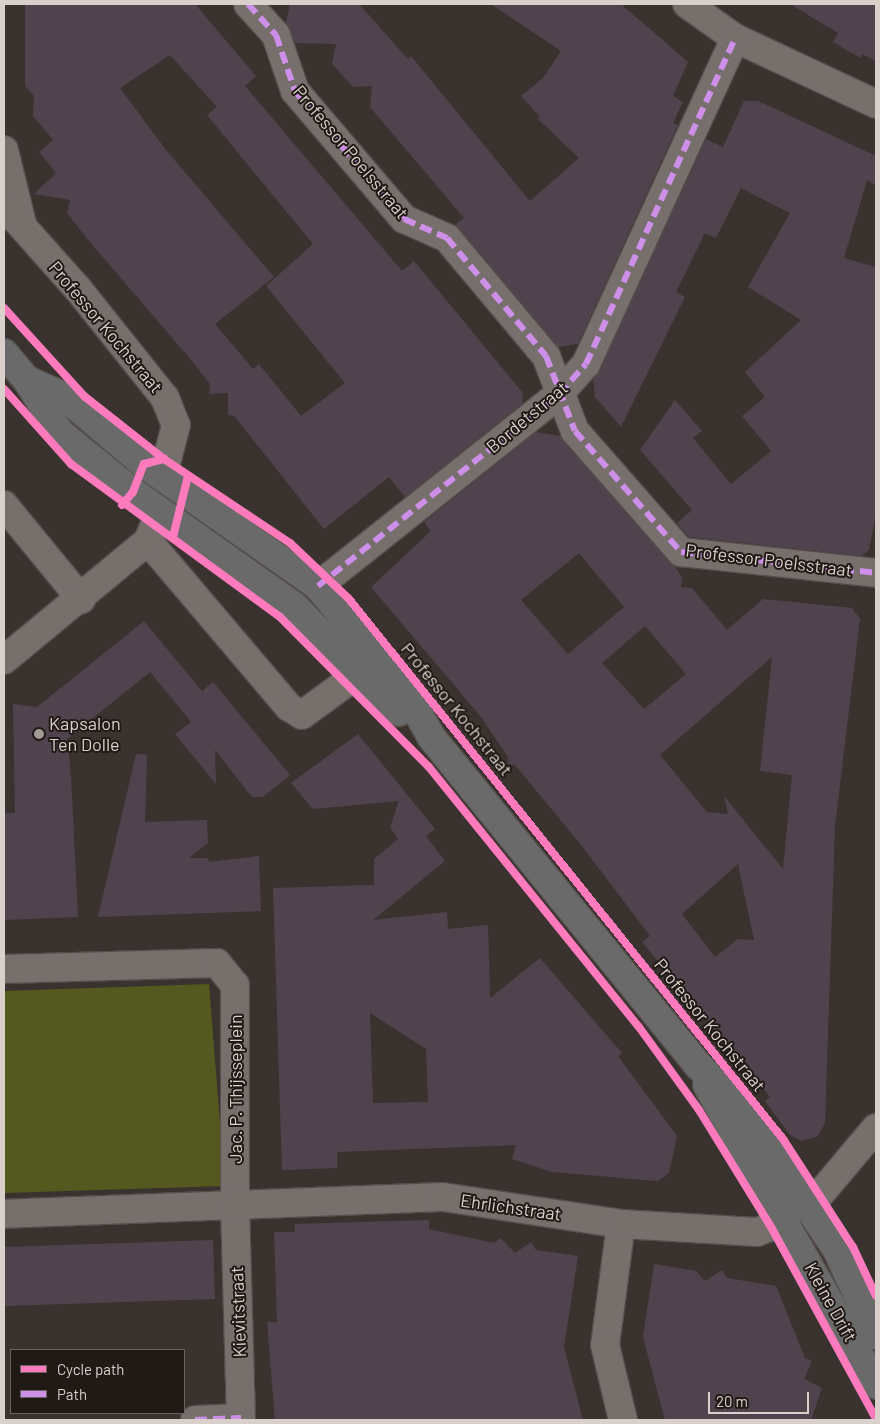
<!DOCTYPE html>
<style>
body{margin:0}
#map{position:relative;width:880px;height:1424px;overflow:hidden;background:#3a322e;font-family:Barlow,sans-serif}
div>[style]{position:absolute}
.green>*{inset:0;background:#545920}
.building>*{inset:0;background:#51434e}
.roads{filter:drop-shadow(1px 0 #554e4b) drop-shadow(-1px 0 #554e4b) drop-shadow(0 1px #554e4b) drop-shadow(0 -1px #554e4b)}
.minor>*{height:28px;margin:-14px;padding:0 14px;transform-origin:14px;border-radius:14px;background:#766f6c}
.major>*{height:28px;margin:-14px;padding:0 14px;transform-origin:14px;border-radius:14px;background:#6a6a6a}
.quiet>*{height:6px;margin-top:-3px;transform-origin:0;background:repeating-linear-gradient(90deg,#ce8fe9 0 12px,transparent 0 18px)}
.cycleway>*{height:8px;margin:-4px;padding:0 4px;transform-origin:4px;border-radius:4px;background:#fd7abc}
.dots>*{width:14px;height:14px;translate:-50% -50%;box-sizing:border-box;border:2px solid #201916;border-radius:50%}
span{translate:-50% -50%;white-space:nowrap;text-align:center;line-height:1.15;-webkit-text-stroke:4px #201916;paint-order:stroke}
.street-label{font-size:18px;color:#d9d0cb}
.poi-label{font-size:18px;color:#d9d0cb}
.left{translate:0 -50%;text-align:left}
.frame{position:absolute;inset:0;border:5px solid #d9d0cb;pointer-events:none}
.legend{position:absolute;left:10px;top:1349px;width:175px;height:65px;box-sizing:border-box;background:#201916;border:1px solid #6a625e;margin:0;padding:6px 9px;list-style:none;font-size:15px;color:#d9d0cb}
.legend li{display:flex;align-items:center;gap:10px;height:25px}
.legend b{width:25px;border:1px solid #6a625e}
.scale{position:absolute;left:708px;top:1392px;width:101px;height:22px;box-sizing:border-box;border:2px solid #d9d0cb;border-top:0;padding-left:6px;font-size:15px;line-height:18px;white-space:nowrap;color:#d9d0cb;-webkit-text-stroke:4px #201916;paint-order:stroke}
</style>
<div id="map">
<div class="green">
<i style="clip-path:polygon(209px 984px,225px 1186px,4px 1193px,4px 991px)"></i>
</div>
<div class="building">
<i style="clip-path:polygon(evenodd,25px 4px,195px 4px,256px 76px,245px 86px,402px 271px,414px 261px,523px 393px,522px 404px,405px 497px,389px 477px,324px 529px,234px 416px,228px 415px,228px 393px,209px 394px,210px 384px,192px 361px,89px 241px,67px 213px,70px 200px,34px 194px,56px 173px,39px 152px,53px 140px,33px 116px,34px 96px,25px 86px,25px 4px,170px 55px,217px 107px,207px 115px,313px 244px,266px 286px,345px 383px,301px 416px,259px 364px,253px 369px,215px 324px,274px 277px,166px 150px,120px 88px,170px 55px)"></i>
<i style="clip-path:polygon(290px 4px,359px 4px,408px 59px,411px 56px,530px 201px,579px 158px,538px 119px,540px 117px,521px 96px,543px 78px,561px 51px,491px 4px,621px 4px,688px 62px,673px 96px,683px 102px,673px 123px,678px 125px,578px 344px,558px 347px,455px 225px,464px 218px,370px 107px,372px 86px,353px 87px,332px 64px,336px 44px,295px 43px,286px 22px)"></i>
<i style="clip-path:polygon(790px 4px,876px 4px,876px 61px,862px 54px,860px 58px,833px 42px,838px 33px)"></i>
<i style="clip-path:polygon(744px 101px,758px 101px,876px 156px,876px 185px,867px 180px,844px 258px,876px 267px,876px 514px,869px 550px,861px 556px,689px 537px,677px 523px,692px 510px,640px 450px,675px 400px,702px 431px,693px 438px,731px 484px,771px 451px,742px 416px,765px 397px,745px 372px,801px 320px,748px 287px,790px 213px,741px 188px,716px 238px,705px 233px,676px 292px,685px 297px,621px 427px,595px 397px,593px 380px,706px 139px,723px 147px)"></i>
<i style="clip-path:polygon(evenodd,536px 432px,560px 436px,673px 564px,682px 577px,681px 587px,692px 588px,727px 630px,763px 599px,852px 608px,860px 619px,835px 826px,825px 1123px,818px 1136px,802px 1141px,790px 1135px,765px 1101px,770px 1097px,642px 942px,650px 936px,582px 846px,515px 765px,508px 764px,508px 757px,481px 717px,371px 587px,431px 531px,424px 522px,536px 432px,579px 553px,624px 607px,568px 654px,521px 600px,579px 553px,536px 432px,645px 626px,686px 674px,644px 709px,602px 663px,645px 626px,536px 432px,772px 657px,760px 771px,792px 775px,783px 869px,724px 796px,728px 814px,707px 812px,660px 755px,772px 657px,536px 432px,738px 864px,754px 940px,738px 939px,715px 957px,682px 914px,738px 864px)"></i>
<i style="clip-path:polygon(144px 621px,202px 691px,213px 682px,290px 775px,263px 797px,252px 797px,215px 750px,216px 784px,175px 734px,191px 722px,150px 672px,61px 744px,68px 745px,71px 777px,78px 917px,4px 920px,4px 813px,15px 813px,13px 704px,37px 707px)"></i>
<i style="clip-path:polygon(evenodd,358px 734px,435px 829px,426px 836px,445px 861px,373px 920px,447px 912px,448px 929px,488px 925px,490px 998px,540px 958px,622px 1053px,618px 1056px,677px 1136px,669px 1173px,658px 1181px,552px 1172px,512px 1159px,516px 1145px,337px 1152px,337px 1168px,282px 1170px,273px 888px,374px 885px,374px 859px,398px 839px,390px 827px,399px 801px,313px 809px,291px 783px,358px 734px,370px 1013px,426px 1049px,428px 1102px,373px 1103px,370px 1013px)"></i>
<i style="clip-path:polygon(136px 754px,147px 755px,145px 822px,207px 820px,208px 843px,189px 858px,208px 858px,209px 862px,259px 856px,261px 911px,98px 917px)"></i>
<i style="clip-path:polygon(429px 1220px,429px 1229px,494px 1243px,501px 1238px,515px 1253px,531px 1242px,536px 1250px,578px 1256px,564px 1347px,583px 1420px,275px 1420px,267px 1322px,277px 1322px,274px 1232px,295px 1232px,295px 1224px)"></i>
<i style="clip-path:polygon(213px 1240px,215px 1299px,4px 1306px,4px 1247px)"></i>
<i style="clip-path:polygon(654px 1264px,696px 1271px,705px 1281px,722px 1270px,727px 1278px,776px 1286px,805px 1358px,812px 1361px,804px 1379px,822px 1388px,811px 1420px,665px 1420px,643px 1337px)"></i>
</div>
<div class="roads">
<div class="minor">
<i style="left:248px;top:4px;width:42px;rotate:47.9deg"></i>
<i style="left:276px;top:35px;width:59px;rotate:71.3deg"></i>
<i style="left:295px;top:91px;width:168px;rotate:49.6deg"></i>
<i style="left:404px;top:219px;width:47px;rotate:23.8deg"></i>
<i style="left:447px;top:238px;width:154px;rotate:50deg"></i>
<i style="left:546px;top:356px;width:80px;rotate:68.9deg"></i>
<i style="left:575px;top:431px;width:161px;rotate:48.8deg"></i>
<i style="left:681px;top:552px;width:196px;rotate:6.1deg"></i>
<i style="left:687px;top:4px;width:59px;rotate:35.3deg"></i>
<i style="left:735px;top:38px;width:156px;rotate:25.1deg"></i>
<i style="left:4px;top:150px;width:76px;rotate:76.3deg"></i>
<i style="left:4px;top:206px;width:111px;rotate:48.3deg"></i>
<i style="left:78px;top:289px;width:139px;rotate:51.4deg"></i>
<i style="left:165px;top:398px;width:29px;rotate:68deg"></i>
<i style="left:176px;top:425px;width:52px;rotate:104.6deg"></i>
<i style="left:4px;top:505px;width:122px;rotate:50.7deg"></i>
<i style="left:148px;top:541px;width:218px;rotate:49.7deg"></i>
<i style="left:289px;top:707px;width:15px;rotate:32deg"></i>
<i style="left:302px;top:715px;width:74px;rotate:-36.3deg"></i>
<i style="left:318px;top:586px;width:308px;rotate:-38.5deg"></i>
<i style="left:559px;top:394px;width:40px;rotate:-48deg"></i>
<i style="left:586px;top:364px;width:358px;rotate:-65.4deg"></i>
<i style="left:4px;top:660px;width:187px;rotate:-39.6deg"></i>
<i style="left:148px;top:541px;width:18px;rotate:-68deg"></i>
<i style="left:4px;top:969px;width:213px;rotate:-1.6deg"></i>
<i style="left:217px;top:963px;width:28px;rotate:51deg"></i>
<i style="left:235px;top:985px;width:220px;rotate:90deg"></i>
<i style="left:235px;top:1205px;width:231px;rotate:177.8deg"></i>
<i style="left:810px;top:1206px;width:102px;rotate:-49.8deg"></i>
<i style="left:621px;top:1224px;width:122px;rotate:97.5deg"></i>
<i style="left:605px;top:1345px;width:77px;rotate:76.5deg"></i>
<i style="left:195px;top:1420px;width:46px;rotate:-2.5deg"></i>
<i style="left:241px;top:1420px;width:215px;rotate:-91.6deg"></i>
<i style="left:235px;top:1205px;width:208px;rotate:-2.2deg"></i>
<i style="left:443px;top:1197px;width:180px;rotate:8.6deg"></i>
<i style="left:621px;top:1224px;width:136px;rotate:3.4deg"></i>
<i style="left:757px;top:1232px;width:31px;rotate:-21deg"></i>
</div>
<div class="major">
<i style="left:4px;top:353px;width:35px;rotate:50deg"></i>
<i style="left:27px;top:380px;width:62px;rotate:58.1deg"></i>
<i style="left:60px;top:433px;width:94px;rotate:38.9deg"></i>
<i style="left:133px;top:492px;width:197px;rotate:35.3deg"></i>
<i style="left:294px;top:606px;width:149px;rotate:45.3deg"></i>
<i style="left:27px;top:380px;width:42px;rotate:24.1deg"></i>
<i style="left:65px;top:397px;width:104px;rotate:40.3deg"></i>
<i style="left:144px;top:464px;width:213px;rotate:35deg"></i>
<i style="left:318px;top:586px;width:140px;rotate:50.5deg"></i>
<i style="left:407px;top:694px;width:51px;rotate:60.4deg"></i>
<i style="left:432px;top:738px;width:422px;rotate:50.9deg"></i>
<i style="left:698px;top:1065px;width:67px;rotate:45.6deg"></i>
<i style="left:745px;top:1113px;width:165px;rotate:56.1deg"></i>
<i style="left:837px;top:1250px;width:94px;rotate:65.4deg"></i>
<i style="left:707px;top:1085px;width:344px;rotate:60.6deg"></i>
</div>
</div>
<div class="quiet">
<i style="left:248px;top:4px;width:42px;rotate:47.9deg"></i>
<i style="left:276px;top:35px;width:59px;rotate:71.3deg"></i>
<i style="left:295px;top:91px;width:168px;rotate:49.6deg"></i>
<i style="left:404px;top:219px;width:47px;rotate:23.8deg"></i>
<i style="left:447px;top:238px;width:154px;rotate:50deg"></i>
<i style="left:546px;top:356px;width:80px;rotate:68.9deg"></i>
<i style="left:575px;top:431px;width:161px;rotate:48.8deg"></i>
<i style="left:681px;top:552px;width:196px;rotate:6.1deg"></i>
<i style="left:318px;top:586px;width:308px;rotate:-38.5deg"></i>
<i style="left:559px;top:394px;width:40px;rotate:-48deg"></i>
<i style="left:586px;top:364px;width:358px;rotate:-65.4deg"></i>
<i style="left:195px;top:1420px;width:46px;rotate:-2.5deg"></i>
</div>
<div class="cycleway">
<i style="left:4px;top:308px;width:119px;rotate:47.7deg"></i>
<i style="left:84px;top:396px;width:102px;rotate:38.2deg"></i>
<i style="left:164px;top:459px;width:151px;rotate:33.7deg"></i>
<i style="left:290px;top:543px;width:81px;rotate:43.5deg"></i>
<i style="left:349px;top:599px;width:693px;rotate:51.21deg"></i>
<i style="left:783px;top:1139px;width:129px;rotate:57.1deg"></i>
<i style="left:853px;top:1247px;width:54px;rotate:64.9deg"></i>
<i style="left:4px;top:389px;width:101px;rotate:48.2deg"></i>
<i style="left:71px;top:464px;width:259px;rotate:36.2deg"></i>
<i style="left:280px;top:617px;width:211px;rotate:45.2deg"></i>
<i style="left:429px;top:767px;width:334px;rotate:51.1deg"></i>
<i style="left:639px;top:1027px;width:102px;rotate:54.1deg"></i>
<i style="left:699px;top:1110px;width:137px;rotate:58.4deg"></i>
<i style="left:771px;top:1227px;width:219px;rotate:61.3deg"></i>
<i style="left:122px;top:505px;width:17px;rotate:-50deg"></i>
<i style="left:133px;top:492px;width:30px;rotate:-69deg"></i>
<i style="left:144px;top:464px;width:21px;rotate:-14deg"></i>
<i style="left:173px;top:537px;width:63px;rotate:-76.2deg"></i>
</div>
<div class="dots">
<i style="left:39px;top:734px;background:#a19994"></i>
</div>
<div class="street-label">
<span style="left:351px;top:152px;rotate:50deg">Professor Poelsstraat</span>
<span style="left:106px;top:327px;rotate:50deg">Professor Kochstraat</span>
<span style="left:527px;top:417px;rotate:-40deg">Bordetstraat</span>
<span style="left:769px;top:560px;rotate:7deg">Professor Poelsstraat</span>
<span style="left:457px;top:709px;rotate:51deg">Professor Kochstraat</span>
<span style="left:710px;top:1025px;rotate:51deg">Professor Kochstraat</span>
<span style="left:235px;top:1089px;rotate:-90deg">Jac. P. Thijsseplein</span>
<span style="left:511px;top:1207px;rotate:8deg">Ehrlichstraat</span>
<span style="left:831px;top:1302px;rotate:61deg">Kleine Drift</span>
<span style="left:238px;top:1312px;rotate:-92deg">Kievitstraat</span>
</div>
<div class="poi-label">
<span class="left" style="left:49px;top:734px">Kapsalon<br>Ten Dolle</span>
</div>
<div class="frame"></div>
<ul class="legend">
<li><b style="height:6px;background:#fd7abc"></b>Cycle path</li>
<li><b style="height:6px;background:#ce8fe9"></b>Path</li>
</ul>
<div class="scale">20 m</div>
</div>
